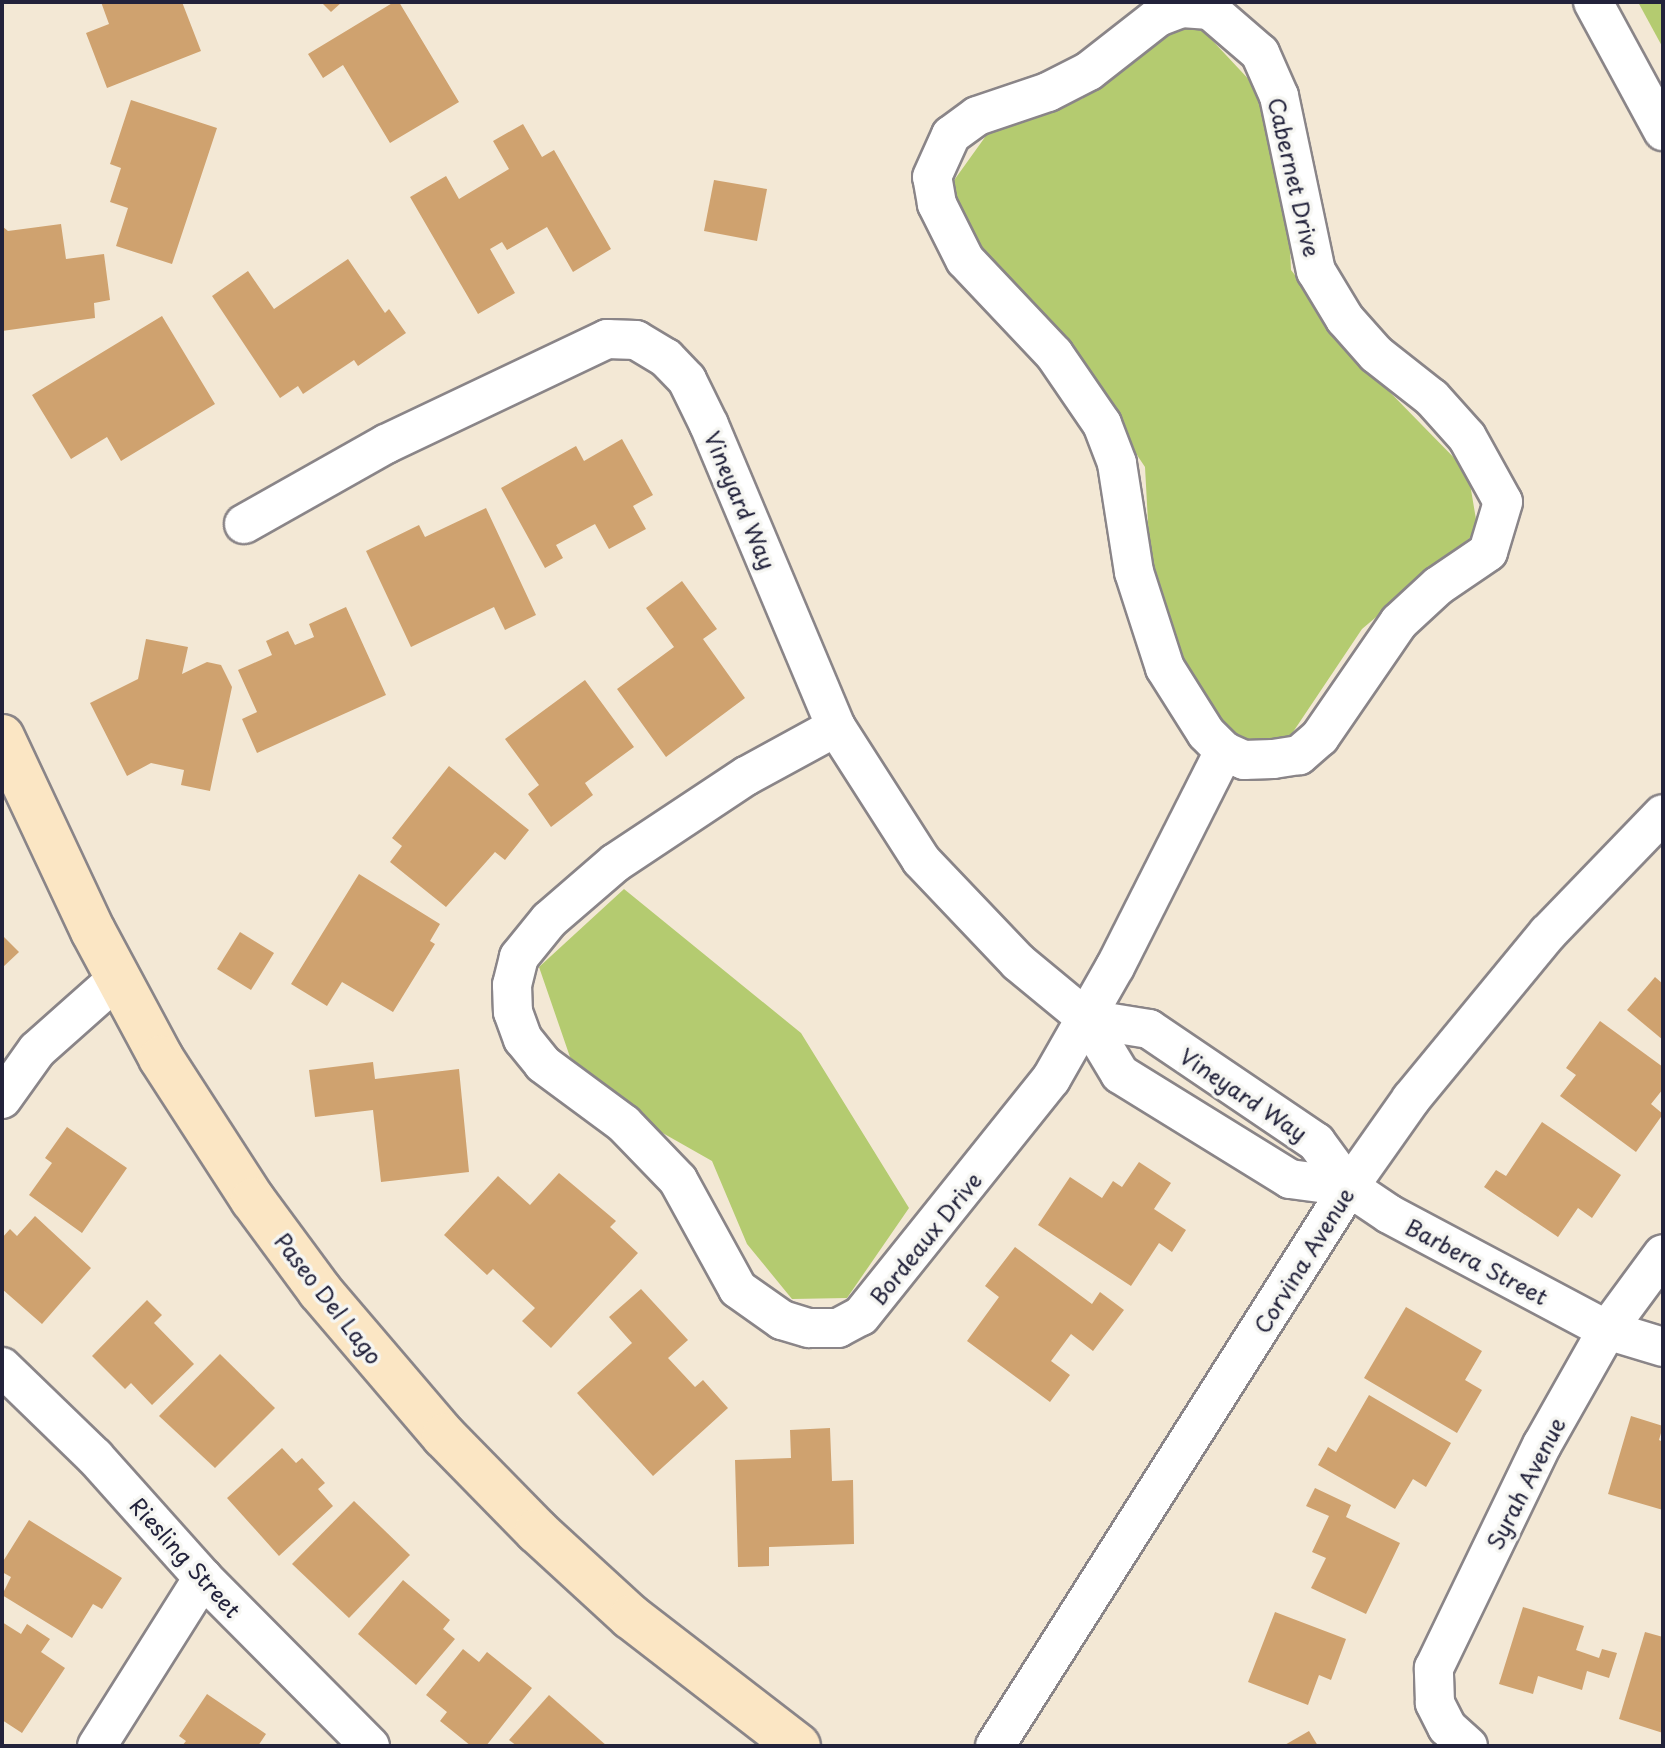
<!DOCTYPE html>
<html>
<head>
<meta charset="utf-8">
<style>
  body { margin:0 }
  #map { position:relative; width:1665px; height:1748px; overflow:hidden; background:#f3e8d5; font-family:"Playpen Sans",sans-serif }
  div>[style] { position:absolute }
  [style*='--x'] { left:calc(var(--x)*1px); top:calc(var(--y)*1px); width:calc(var(--w)*1px); rotate:calc(var(--a)*1deg) }
  .green>* { inset:0; background:#b4cb70 }
  .building>* { inset:0; background:#cfa26f }
  .roads { filter:drop-shadow(2px 0 #8a8588) drop-shadow(-2px 0 #8a8588) drop-shadow(0 2px #8a8588) drop-shadow(0 -2px #8a8588) }
  .street>* { height:38px; margin:-19px; padding:0 19px; transform-origin:19px; border-radius:19px; background:#fff }
  .secondary>* { height:44px; margin:-22px; padding:0 22px; transform-origin:22px; border-radius:22px; background:#fbe6c4 }
  span { translate:-50% -50%; white-space:nowrap; text-align:center; line-height:1.15; -webkit-text-stroke:7px #f6f6f2; paint-order:stroke }
  .street-label { font-size:22px; color:#22223b }
  .frame { position:absolute; inset:0; border:4px solid #22223b; pointer-events:none }
</style>
</head>
<body>
<div id="map">
  <div class="green">
    <i style="clip-path:polygon(1638px 2px,1663px 2px,1663px 48px)"></i>
    <i style="clip-path:polygon(1182px 8px,1284px 117px,1291px 270px,1374px 376px,1468px 472px,1478px 531px,1362px 629px,1289px 738px,1247px 741px,1189px 704px,1151px 578px,1145px 467px,1043px 314px,937px 204px,993px 126px,1082px 99px)"></i>
    <i style="clip-path:polygon(624px 889px,801px 1033px,909px 1208px,847px 1298px,792px 1299px,747px 1244px,712px 1161px,645px 1123px,570px 1057px,539px 967px)"></i>
  </div>
  <div class="building">
    <i style="clip-path:polygon(101px 2px,182px 2px,201px 51px,107px 88px,86px 33px,109px 24px)"></i>
    <i style="clip-path:polygon(321px 2px,342px 2px,331px 12px)"></i>
    <i style="clip-path:polygon(394px 2px,399px 2px,459px 102px,390px 143px,343px 65px,323px 78px,308px 54px)"></i>
    <i style="clip-path:polygon(131px 100px,217px 128px,172px 264px,116px 246px,128px 208px,110px 202px,121px 168px,110px 164px)"></i>
    <i style="clip-path:polygon(523px 124px,542px 157px,554px 150px,611px 249px,573px 272px,547px 227px,507px 250px,502px 242px,490px 249px,515px 293px,478px 314px,410px 197px,446px 176px,459px 199px,509px 169px,493px 141px)"></i>
    <i style="clip-path:polygon(714px 180px,767px 189px,757px 241px,704px 231px)"></i>
    <i style="clip-path:polygon(61px 224px,66px 259px,104px 254px,110px 300px,94px 303px,95px 318px,2px 331px,2px 226px,8px 231px)"></i>
    <i style="clip-path:polygon(348px 259px,385px 313px,389px 309px,406px 333px,358px 366px,354px 360px,303px 394px,298px 386px,280px 398px,212px 296px,248px 271px,274px 309px)"></i>
    <i style="clip-path:polygon(162px 316px,215px 404px,121px 461px,107px 437px,71px 459px,32px 395px)"></i>
    <i style="clip-path:polygon(622px 439px,653px 495px,633px 506px,646px 529px,609px 549px,595px 524px,556px 545px,563px 558px,545px 568px,501px 488px,576px 446px,584px 461px)"></i>
    <i style="clip-path:polygon(486px 508px,536px 615px,505px 630px,494px 607px,411px 647px,366px 551px,419px 525px,425px 537px)"></i>
    <i style="clip-path:polygon(682px 581px,717px 629px,703px 639px,745px 698px,666px 757px,617px 689px,674px 647px,646px 608px)"></i>
    <i style="clip-path:polygon(346px 607px,386px 695px,257px 753px,242px 719px,257px 712px,238px 670px,272px 655px,266px 641px,288px 631px,295px 645px,314px 637px,309px 624px)"></i>
    <i style="clip-path:polygon(146px 639px,188px 647px,182px 674px,207px 662px,221px 665px,232px 687px,210px 791px,181px 785px,184px 770px,151px 763px,127px 776px,90px 703px,138px 679px)"></i>
    <i style="clip-path:polygon(585px 680px,634px 747px,585px 783px,593px 795px,551px 827px,528px 794px,539px 785px,505px 739px)"></i>
    <i style="clip-path:polygon(449px 766px,529px 830px,505px 860px,495px 852px,446px 907px,390px 862px,402px 846px,392px 838px)"></i>
    <i style="clip-path:polygon(359px 874px,440px 924px,430px 941px,435px 944px,393px 1012px,342px 982px,327px 1006px,291px 984px)"></i>
    <i style="clip-path:polygon(240px 932px,274px 953px,251px 990px,217px 969px)"></i>
    <i style="clip-path:polygon(2px 935px,19px 952px,2px 968px)"></i>
    <i style="clip-path:polygon(1655px 977px,1663px 984px,1663px 1040px,1627px 1010px)"></i>
    <i style="clip-path:polygon(1600px 1021px,1663px 1067px,1663px 1089px,1651px 1104px,1663px 1114px,1636px 1152px,1560px 1096px,1576px 1075px,1566px 1068px)"></i>
    <i style="clip-path:polygon(373px 1062px,375px 1079px,459px 1069px,469px 1172px,381px 1182px,373px 1110px,315px 1117px,309px 1070px)"></i>
    <i style="clip-path:polygon(1542px 1122px,1621px 1175px,1592px 1218px,1578px 1208px,1558px 1237px,1484px 1187px,1496px 1170px,1506px 1176px)"></i>
    <i style="clip-path:polygon(67px 1127px,127px 1168px,82px 1233px,29px 1195px,52px 1163px,45px 1158px)"></i>
    <i style="clip-path:polygon(1139px 1162px,1171px 1183px,1154px 1209px,1186px 1230px,1172px 1252px,1159px 1243px,1131px 1286px,1038px 1225px,1070px 1177px,1102px 1198px,1113px 1181px,1122px 1187px)"></i>
    <i style="clip-path:polygon(559px 1173px,616px 1221px,610px 1227px,638px 1253px,551px 1348px,522px 1321px,535px 1308px,493px 1269px,487px 1275px,444px 1235px,498px 1176px,530px 1205px)"></i>
    <i style="clip-path:polygon(35px 1216px,91px 1268px,42px 1324px,2px 1289px,2px 1238px,10px 1229px,17px 1236px)"></i>
    <i style="clip-path:polygon(1015px 1247px,1092px 1304px,1100px 1292px,1124px 1310px,1093px 1351px,1071px 1334px,1051px 1361px,1070px 1375px,1050px 1402px,967px 1341px,999px 1297px,985px 1286px)"></i>
    <i style="clip-path:polygon(641px 1289px,688px 1340px,668px 1358px,695px 1387px,703px 1380px,728px 1408px,653px 1476px,577px 1393px,632px 1343px,609px 1317px)"></i>
    <i style="clip-path:polygon(147px 1300px,162px 1315px,154px 1323px,194px 1364px,152px 1405px,131px 1383px,125px 1389px,92px 1356px)"></i>
    <i style="clip-path:polygon(1406px 1307px,1482px 1351px,1465px 1380px,1482px 1390px,1457px 1433px,1364px 1378px)"></i>
    <i style="clip-path:polygon(220px 1354px,275px 1408px,215px 1468px,159px 1416px)"></i>
    <i style="clip-path:polygon(1369px 1395px,1451px 1443px,1426px 1487px,1413px 1479px,1395px 1509px,1318px 1465px,1328px 1447px,1336px 1452px)"></i>
    <i style="clip-path:polygon(1631px 1416px,1663px 1426px,1659px 1440px,1663px 1442px,1663px 1510px,1608px 1494px)"></i>
    <i style="clip-path:polygon(830px 1428px,832px 1481px,853px 1480px,854px 1544px,769px 1547px,769px 1566px,738px 1567px,735px 1460px,791px 1458px,790px 1430px)"></i>
    <i style="clip-path:polygon(282px 1448px,296px 1463px,302px 1458px,325px 1483px,318px 1489px,333px 1506px,279px 1556px,227px 1498px)"></i>
    <i style="clip-path:polygon(1315px 1488px,1351px 1505px,1346px 1517px,1400px 1543px,1366px 1614px,1311px 1588px,1326px 1558px,1312px 1552px,1329px 1516px,1306px 1506px)"></i>
    <i style="clip-path:polygon(354px 1501px,410px 1555px,349px 1618px,292px 1564px)"></i>
    <i style="clip-path:polygon(29px 1520px,122px 1578px,102px 1609px,93px 1604px,72px 1638px,2px 1595px,11px 1577px,2px 1572px,2px 1563px)"></i>
    <i style="clip-path:polygon(403px 1580px,450px 1620px,443px 1629px,455px 1639px,416px 1685px,358px 1634px)"></i>
    <i style="clip-path:polygon(1523px 1607px,1584px 1626px,1576px 1650px,1599px 1658px,1602px 1649px,1617px 1653px,1609px 1678px,1587px 1671px,1582px 1690px,1538px 1676px,1533px 1694px,1499px 1684px)"></i>
    <i style="clip-path:polygon(1275px 1612px,1346px 1639px,1331px 1680px,1319px 1675px,1308px 1705px,1248px 1682px)"></i>
    <i style="clip-path:polygon(2px 1622px,21px 1634px,27px 1624px,50px 1639px,41px 1652px,65px 1668px,22px 1733px,2px 1720px)"></i>
    <i style="clip-path:polygon(1645px 1632px,1663px 1637px,1663px 1733px,1619px 1719px)"></i>
    <i style="clip-path:polygon(463px 1649px,479px 1662px,487px 1652px,532px 1688px,486px 1746px,471px 1746px,440px 1721px,447px 1712px,426px 1695px)"></i>
    <i style="clip-path:polygon(207px 1694px,266px 1734px,258px 1746px,182px 1746px,186px 1741px,179px 1736px)"></i>
    <i style="clip-path:polygon(549px 1695px,607px 1746px,517px 1746px,509px 1740px)"></i>
    <i style="clip-path:polygon(1309px 1731px,1318px 1746px,1283px 1746px)"></i>
  </div>
  <div class="roads">
    <div class="street">
      <i style="--x:1593;--y:2;--w:147;--a:61.5"></i>
      <i style="--x:1182;--y:8;--w:28;--a:4"></i>
      <i style="--x:1210;--y:10;--w:66;--a:40.7"></i>
      <i style="--x:1260;--y:53;--w:47;--a:66.2"></i>
      <i style="--x:1279;--y:96;--w:179;--a:78.1"></i>
      <i style="--x:1316;--y:271;--w:56;--a:58.9"></i>
      <i style="--x:1345;--y:319;--w:47;--a:48.5"></i>
      <i style="--x:1376;--y:354;--w:71;--a:38.2"></i>
      <i style="--x:1432;--y:398;--w:52;--a:48.1"></i>
      <i style="--x:1467;--y:437;--w:74;--a:61"></i>
      <i style="--x:1503;--y:502;--w:52;--a:106.7"></i>
      <i style="--x:1488;--y:552;--w:60;--a:145.8"></i>
      <i style="--x:1438;--y:586;--w:53;--a:137.3"></i>
      <i style="--x:1399;--y:622;--w:140;--a:124.5"></i>
      <i style="--x:1320;--y:737;--w:28;--a:139"></i>
      <i style="--x:1299;--y:755;--w:26;--a:171"></i>
      <i style="--x:1273;--y:759;--w:29;--a:178"></i>
      <i style="--x:1244;--y:760;--w:22;--a:-156"></i>
      <i style="--x:1224;--y:751;--w:25;--a:-135"></i>
      <i style="--x:1206;--y:733;--w:77;--a:-122.2"></i>
      <i style="--x:1165;--y:668;--w:101;--a:-107.9"></i>
      <i style="--x:1134;--y:572;--w:110;--a:-98.9"></i>
      <i style="--x:1117;--y:463;--w:42;--a:-111"></i>
      <i style="--x:1102;--y:424;--w:85;--a:-124.4"></i>
      <i style="--x:1054;--y:354;--w:129;--a:-133.4"></i>
      <i style="--x:965;--y:260;--w:63;--a:-116.6"></i>
      <i style="--x:937;--y:204;--w:27;--a:-100"></i>
      <i style="--x:932;--y:177;--w:46;--a:-65.7"></i>
      <i style="--x:951;--y:135;--w:32;--a:-36"></i>
      <i style="--x:977;--y:116;--w:75;--a:-18.7"></i>
      <i style="--x:1048;--y:92;--w:46;--a:-27.1"></i>
      <i style="--x:1089;--y:71;--w:88;--a:-38"></i>
      <i style="--x:1158;--y:17;--w:26;--a:-21"></i>
      <i style="--x:244;--y:524;--w:163;--a:-29.4"></i>
      <i style="--x:386;--y:444;--w:245;--a:-25.4"></i>
      <i style="--x:607;--y:339;--w:29;--a:2"></i>
      <i style="--x:636;--y:340;--w:35;--a:31"></i>
      <i style="--x:666;--y:358;--w:30;--a:46"></i>
      <i style="--x:687;--y:380;--w:50;--a:63.9"></i>
      <i style="--x:709;--y:425;--w:328;--a:67.2"></i>
      <i style="--x:836;--y:727;--w:158;--a:57.4"></i>
      <i style="--x:921;--y:860;--w:141;--a:46.4"></i>
      <i style="--x:1018;--y:962;--w:89;--a:39.6"></i>
      <i style="--x:1087;--y:1019;--w:64;--a:59"></i>
      <i style="--x:1120;--y:1074;--w:200;--a:31.7"></i>
      <i style="--x:1290;--y:1179;--w:60;--a:7.7"></i>
      <i style="--x:836;--y:727;--w:102;--a:151.4"></i>
      <i style="--x:746;--y:776;--w:157;--a:146.4"></i>
      <i style="--x:615;--y:863;--w:87;--a:139.2"></i>
      <i style="--x:549;--y:920;--w:48;--a:129"></i>
      <i style="--x:519;--y:957;--w:29;--a:104"></i>
      <i style="--x:512;--y:985;--w:27;--a:88"></i>
      <i style="--x:513;--y:1012;--w:29;--a:70"></i>
      <i style="--x:523;--y:1039;--w:32;--a:51"></i>
      <i style="--x:543;--y:1064;--w:101;--a:36.5"></i>
      <i style="--x:624;--y:1124;--w:78;--a:46"></i>
      <i style="--x:678;--y:1180;--w:124;--a:61.2"></i>
      <i style="--x:738;--y:1289;--w:54;--a:35.2"></i>
      <i style="--x:782;--y:1320;--w:28;--a:17"></i>
      <i style="--x:809;--y:1328;--w:29;--a:0"></i>
      <i style="--x:838;--y:1328;--w:26;--a:-28"></i>
      <i style="--x:861;--y:1316;--w:304;--a:-51.3"></i>
      <i style="--x:1051;--y:1079;--w:129;--a:-60.3"></i>
      <i style="--x:1115;--y:967;--w:242;--a:-63.2"></i>
      <i style="--x:1087;--y:1019;--w:63;--a:9.2"></i>
      <i style="--x:1149;--y:1029;--w:202;--a:34.1"></i>
      <i style="--x:1316;--y:1142;--w:56;--a:53.7"></i>
      <i style="--x:1349;--y:1187;--w:48;--a:34"></i>
      <i style="--x:1389;--y:1214;--w:247;--a:28"></i>
      <i style="--x:1607;--y:1330;--w:59;--a:16.9"></i>
      <i style="--x:2;--y:1099;--w:60;--a:-54.5"></i>
      <i style="--x:37;--y:1050;--w:108;--a:-41.6"></i>
      <i style="--x:2;--y:1367;--w:129;--a:44.1"></i>
      <i style="--x:95;--y:1457;--w:162;--a:48.2"></i>
      <i style="--x:203;--y:1578;--w:237;--a:45.2"></i>
      <i style="--x:97;--y:1746;--w:199;--a:-57.8"></i>
      <i style="--x:995;--y:1746;--w:662;--a:-57.65"></i>
      <i style="--x:1349;--y:1187;--w:108;--a:-54.8"></i>
      <i style="--x:1411;--y:1099;--w:215;--a:-50.5"></i>
      <i style="--x:1548;--y:933;--w:165;--a:-46"></i>
      <i style="--x:1468;--y:1746;--w:28;--a:-138"></i>
      <i style="--x:1447;--y:1727;--w:27;--a:-117"></i>
      <i style="--x:1435;--y:1703;--w:35;--a:-92"></i>
      <i style="--x:1434;--y:1668;--w:248;--a:-64.2"></i>
      <i style="--x:1542;--y:1445;--w:132;--a:-60.5"></i>
      <i style="--x:1607;--y:1330;--w:94;--a:-53.6"></i>
    </div>
    <div class="secondary">
      <i style="--x:2;--y:737;--w:214;--a:64.9"></i>
      <i style="--x:93;--y:931;--w:144;--a:61.8"></i>
      <i style="--x:161;--y:1058;--w:169;--a:57.1"></i>
      <i style="--x:253;--y:1200;--w:113;--a:53.6"></i>
      <i style="--x:320;--y:1291;--w:191;--a:49.5"></i>
      <i style="--x:444;--y:1436;--w:133;--a:45.6"></i>
      <i style="--x:537;--y:1531;--w:127;--a:42.5"></i>
      <i style="--x:631;--y:1617;--w:211;--a:37.7"></i>
    </div>
  </div>
  <div class="street-label">
    <span style="left:1295px;top:177px;rotate:77deg">Cabernet Drive</span>
    <span style="left:741px;top:500px;rotate:67deg">Vineyard Way</span>
    <span style="left:1244px;top:1094px;rotate:34deg">Vineyard Way</span>
    <span style="left:925px;top:1238px;rotate:-51deg">Bordeaux Drive</span>
    <span style="left:1303px;top:1260px;rotate:-58deg">Corvina Avenue</span>
    <span style="left:1477px;top:1261px;rotate:28deg">Barbera Street</span>
    <span style="left:329px;top:1298px;rotate:52deg">Paseo Del Lago</span>
    <span style="left:1525px;top:1483px;rotate:-63deg">Syrah Avenue</span>
    <span style="left:186px;top:1557px;rotate:48deg">Riesling Street</span>
  </div>
  <div class="frame"></div>
</div>
</body>
</html>
